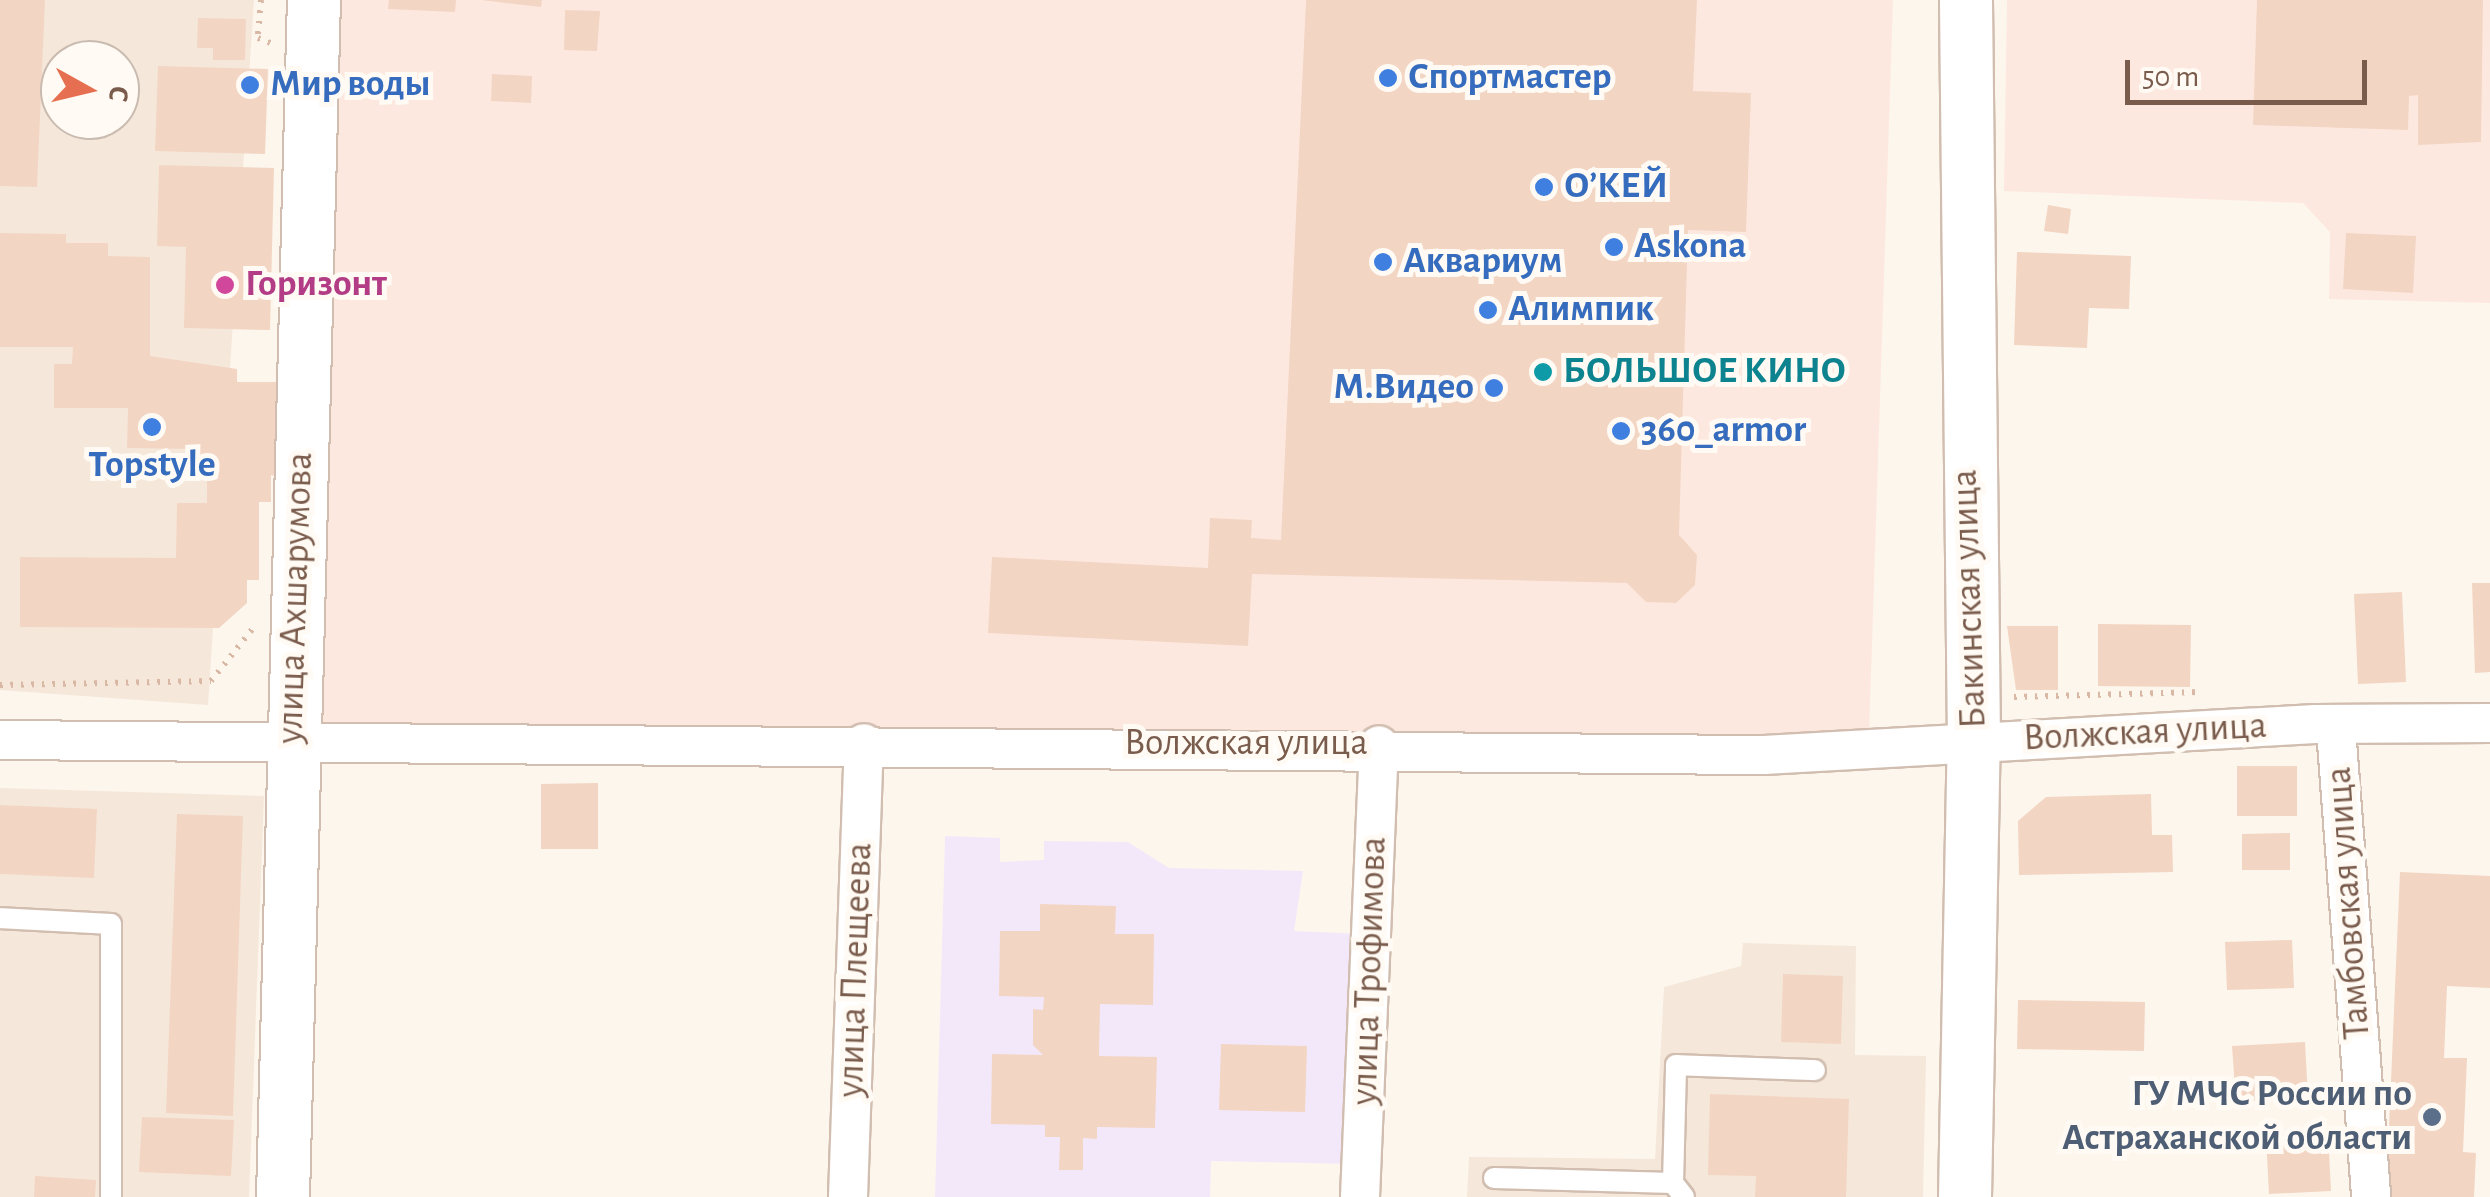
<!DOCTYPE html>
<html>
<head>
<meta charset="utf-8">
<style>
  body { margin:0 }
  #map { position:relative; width:2490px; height:1197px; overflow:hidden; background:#fdf6ec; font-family:"Alegreya Sans",sans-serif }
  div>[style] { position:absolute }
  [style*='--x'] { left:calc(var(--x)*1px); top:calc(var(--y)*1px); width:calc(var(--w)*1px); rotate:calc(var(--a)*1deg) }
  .residential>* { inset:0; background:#f5e8da }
  .commercial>* { inset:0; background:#fde8e0 }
  .education>* { inset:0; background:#f3e8fa }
  .building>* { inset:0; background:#f3d5c3 }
  .path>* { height:6px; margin-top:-3px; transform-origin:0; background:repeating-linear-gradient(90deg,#d9b8a5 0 2.5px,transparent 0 10.5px) }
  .roads { filter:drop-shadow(2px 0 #d1beb0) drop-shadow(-2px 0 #d1beb0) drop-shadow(0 2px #d1beb0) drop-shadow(0 -2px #d1beb0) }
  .lane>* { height:20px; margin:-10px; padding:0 10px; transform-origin:10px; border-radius:10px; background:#fff }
  .street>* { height:38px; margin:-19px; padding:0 19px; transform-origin:19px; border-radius:19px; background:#fff }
  .secondary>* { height:52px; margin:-26px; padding:0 26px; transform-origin:26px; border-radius:26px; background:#fff }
  .dots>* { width:28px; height:28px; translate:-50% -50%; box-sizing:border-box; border:5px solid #fffaf3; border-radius:50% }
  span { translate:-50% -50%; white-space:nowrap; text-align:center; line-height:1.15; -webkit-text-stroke:10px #fffaf3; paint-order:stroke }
  .shop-label { font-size:38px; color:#366cbe; font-weight:700 }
  .left { translate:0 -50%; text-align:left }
  .right { translate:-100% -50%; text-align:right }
  .hotel-label { font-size:38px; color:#b23c85; font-weight:700 }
  .culture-label { font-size:38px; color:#0d838f; font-weight:700 }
  .street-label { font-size:38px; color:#7a5c4d }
  .service-label { font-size:38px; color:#4e5e75; font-weight:700 }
  .north { position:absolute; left:40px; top:40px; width:100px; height:100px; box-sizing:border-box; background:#fffaf3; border:2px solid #cabbb1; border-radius:50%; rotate:98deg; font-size:28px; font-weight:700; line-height:40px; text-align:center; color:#7a5c4d }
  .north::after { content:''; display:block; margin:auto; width:35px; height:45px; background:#e76f51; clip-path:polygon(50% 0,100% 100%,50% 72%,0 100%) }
  .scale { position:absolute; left:2125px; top:60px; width:242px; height:45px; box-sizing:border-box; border:5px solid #7a5c4d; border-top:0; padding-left:12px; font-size:30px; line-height:35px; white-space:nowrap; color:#7a5c4d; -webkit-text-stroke:8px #fffaf3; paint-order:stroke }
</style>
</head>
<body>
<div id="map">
  <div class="residential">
    <i style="clip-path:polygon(evenodd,0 0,254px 0,208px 705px,0 690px,0 0,60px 60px,120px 60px,120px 120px,60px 120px,60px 60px)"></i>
    <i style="clip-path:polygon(0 788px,264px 796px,249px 1197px,0 1197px)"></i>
    <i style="clip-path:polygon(1743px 943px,1856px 946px,1855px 1055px,1926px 1056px,1923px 1197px,1467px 1197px,1469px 1157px,1655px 1159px,1664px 987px,1741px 966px)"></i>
  </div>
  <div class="commercial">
    <i style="clip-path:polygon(320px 0,1893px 0,1869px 735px,299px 728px)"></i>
    <i style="clip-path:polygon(2007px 0,2490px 0,2490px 303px,2329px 299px,2330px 232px,2303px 203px,2004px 191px)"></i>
  </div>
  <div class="education">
    <i style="clip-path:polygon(945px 836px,1000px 838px,1000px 862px,1044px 860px,1044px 841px,1128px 842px,1169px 868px,1303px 871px,1294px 931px,1362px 934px,1355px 1164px,1211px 1161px,1210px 1197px,935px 1197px)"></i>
  </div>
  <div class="building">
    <i style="clip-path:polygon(0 0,45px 0,37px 187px,0 186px)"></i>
    <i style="clip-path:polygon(389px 0,456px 0,455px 12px,388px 9px)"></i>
    <i style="clip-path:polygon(481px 0,542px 0,541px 7px)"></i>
    <i style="clip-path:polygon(1306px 0,1697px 0,1693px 91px,1751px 93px,1746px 232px,1688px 230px,1679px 535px,1697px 555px,1695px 585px,1676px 603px,1646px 602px,1627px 583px,1252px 574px,1248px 646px,988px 633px,992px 557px,1208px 568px,1210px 518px,1252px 520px,1251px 538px,1281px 540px)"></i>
    <i style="clip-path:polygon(2257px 0,2483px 0,2481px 142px,2418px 145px,2418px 95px,2409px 96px,2408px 130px,2253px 125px)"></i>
    <i style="clip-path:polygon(565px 10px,600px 11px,597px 51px,564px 50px)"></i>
    <i style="clip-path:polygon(198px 18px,246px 19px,245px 60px,213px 60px,213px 48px,197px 48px)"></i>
    <i style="clip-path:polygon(158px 66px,268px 69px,265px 154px,155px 151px)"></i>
    <i style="clip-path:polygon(492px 74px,532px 76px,531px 103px,491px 101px)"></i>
    <i style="clip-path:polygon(159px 165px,274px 168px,270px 330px,184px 328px,186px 247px,157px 246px)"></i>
    <i style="clip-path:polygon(2048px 205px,2071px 209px,2068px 234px,2044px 231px)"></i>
    <i style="clip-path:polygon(0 233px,66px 234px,66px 243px,108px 243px,108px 256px,150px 257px,150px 356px,237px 369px,237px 382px,280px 382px,280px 478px,271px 475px,271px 502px,259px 502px,259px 580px,247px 580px,247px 603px,219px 628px,20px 627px,20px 557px,176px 558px,177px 503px,207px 503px,207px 475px,193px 475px,193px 449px,127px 448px,128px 408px,54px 408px,54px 364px,72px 364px,73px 347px,0 347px)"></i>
    <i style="clip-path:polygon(2346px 233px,2416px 236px,2413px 293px,2343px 289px)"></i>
    <i style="clip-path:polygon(2017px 252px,2131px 256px,2129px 309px,2089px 308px,2087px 348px,2014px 345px)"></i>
    <i style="clip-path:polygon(2472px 583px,2490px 583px,2490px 672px,2475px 673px)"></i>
    <i style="clip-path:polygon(2402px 592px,2406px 682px,2358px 684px,2354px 594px)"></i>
    <i style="clip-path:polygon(2098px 624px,2191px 625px,2190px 687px,2098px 686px)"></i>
    <i style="clip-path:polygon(2007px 626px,2058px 626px,2058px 690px,2016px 690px)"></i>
    <i style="clip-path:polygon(2237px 766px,2297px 766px,2297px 816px,2237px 816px)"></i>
    <i style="clip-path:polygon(598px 783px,598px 849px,541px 849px,541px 784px)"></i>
    <i style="clip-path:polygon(2151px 794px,2152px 835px,2172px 835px,2173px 872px,2019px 875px,2018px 821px,2046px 797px)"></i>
    <i style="clip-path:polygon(0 805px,97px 809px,94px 878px,0 874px)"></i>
    <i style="clip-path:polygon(177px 814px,243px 816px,233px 1116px,166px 1113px)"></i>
    <i style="clip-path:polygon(2290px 833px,2290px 870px,2242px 870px,2242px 834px)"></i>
    <i style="clip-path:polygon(2400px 872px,2490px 876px,2490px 988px,2447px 986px,2444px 1058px,2467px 1058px,2463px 1152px,2476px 1153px,2474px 1197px,2386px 1197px)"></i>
    <i style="clip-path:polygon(1040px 904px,1116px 906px,1115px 934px,1154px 934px,1153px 1005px,1100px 1004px,1099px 1056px,1157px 1057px,1155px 1128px,1097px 1127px,1097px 1139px,1083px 1138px,1083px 1170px,1059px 1170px,1060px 1137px,1045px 1137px,1045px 1125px,991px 1124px,992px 1054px,1043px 1055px,1033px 1045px,1033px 1009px,1043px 1010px,1044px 997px,999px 996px,1000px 931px,1040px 931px)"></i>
    <i style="clip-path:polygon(2292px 940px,2294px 988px,2227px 990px,2225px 942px)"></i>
    <i style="clip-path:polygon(1783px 974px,1843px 976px,1841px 1044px,1781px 1042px)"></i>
    <i style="clip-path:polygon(2018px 1000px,2145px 1002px,2144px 1051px,2017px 1049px)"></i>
    <i style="clip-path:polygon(2305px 1042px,2308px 1098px,2236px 1102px,2232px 1046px)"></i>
    <i style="clip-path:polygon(1221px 1044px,1307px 1046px,1305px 1112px,1219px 1110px)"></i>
    <i style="clip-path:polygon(1710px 1094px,1849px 1099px,1846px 1197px,1755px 1197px,1756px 1176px,1708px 1175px)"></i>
    <i style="clip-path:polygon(142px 1117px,234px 1120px,231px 1176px,139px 1172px)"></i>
    <i style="clip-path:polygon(2328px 1133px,2331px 1191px,2269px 1194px,2266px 1136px)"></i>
    <i style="clip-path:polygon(35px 1176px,96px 1180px,95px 1197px,34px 1197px)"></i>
  </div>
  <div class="path">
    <i style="--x:261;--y:0;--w:38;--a:95"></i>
    <i style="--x:258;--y:38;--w:16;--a:22"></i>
    <i style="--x:0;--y:685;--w:211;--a:-1.1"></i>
    <i style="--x:211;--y:681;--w:69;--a:-51.5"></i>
    <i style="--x:2014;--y:697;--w:187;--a:-1.5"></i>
  </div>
  <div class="roads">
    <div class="lane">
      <i style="--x:0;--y:918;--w:111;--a:3.1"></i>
      <i style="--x:111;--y:924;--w:273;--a:90"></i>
      <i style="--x:1494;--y:1178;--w:179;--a:1.6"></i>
      <i style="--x:1684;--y:1197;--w:18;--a:-128"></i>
      <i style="--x:1673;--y:1183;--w:118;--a:-88.5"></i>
      <i style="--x:1676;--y:1065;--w:139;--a:2.1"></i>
    </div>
    <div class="street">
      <i style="--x:2336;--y:729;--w:469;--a:85.7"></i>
      <i style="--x:0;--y:740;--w:1764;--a:0.49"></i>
      <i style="--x:1764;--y:755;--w:552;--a:-3.22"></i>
      <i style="--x:2315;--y:724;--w:175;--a:-0.3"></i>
      <i style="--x:848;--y:1197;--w:454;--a:-88"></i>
      <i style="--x:1360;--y:1197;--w:452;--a:-87.6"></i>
    </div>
    <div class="secondary">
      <i style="--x:283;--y:1197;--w:1197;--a:-88.52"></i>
      <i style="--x:1965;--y:1197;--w:455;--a:-88.9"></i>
      <i style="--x:1974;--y:742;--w:742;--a:-90.62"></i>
    </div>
  </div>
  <div class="dots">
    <i style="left:1388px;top:78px;background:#3f7fe0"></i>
    <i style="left:250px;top:85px;background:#3f7fe0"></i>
    <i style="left:1544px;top:187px;background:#3f7fe0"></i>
    <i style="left:1614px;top:247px;background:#3f7fe0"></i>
    <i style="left:1383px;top:262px;background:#3f7fe0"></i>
    <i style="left:225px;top:285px;background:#d1479c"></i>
    <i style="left:1488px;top:310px;background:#3f7fe0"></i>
    <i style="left:1543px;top:372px;background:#0f9aa8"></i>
    <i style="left:1494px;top:388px;background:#3f7fe0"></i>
    <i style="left:152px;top:427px;background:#3f7fe0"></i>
    <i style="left:1621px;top:431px;background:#3f7fe0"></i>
    <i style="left:2432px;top:1117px;background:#5c6f8a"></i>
  </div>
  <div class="shop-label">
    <span class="left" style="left:1408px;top:78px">Спортмастер</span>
    <span class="left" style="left:270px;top:85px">Мир воды</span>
    <span class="left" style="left:1564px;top:187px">О’КЕЙ</span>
    <span class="left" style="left:1634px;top:247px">Askona</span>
    <span class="left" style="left:1403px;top:262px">Аквариум</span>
    <span class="left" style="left:1508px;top:310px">Алимпик</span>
    <span class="right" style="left:1474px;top:388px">М.Видео</span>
    <span class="left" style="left:1641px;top:431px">360_armor</span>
    <span style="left:152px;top:466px">Topstyle</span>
  </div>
  <div class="hotel-label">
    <span class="left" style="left:245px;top:285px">Горизонт</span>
  </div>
  <div class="culture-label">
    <span class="left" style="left:1563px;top:372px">БОЛЬШОЕ КИНО</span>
  </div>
  <div class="street-label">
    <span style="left:296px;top:598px;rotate:-88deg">улица Ахшарумова</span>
    <span style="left:1970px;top:599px;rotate:-92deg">Бакинская улица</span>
    <span style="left:2145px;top:733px;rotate:-3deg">Волжская улица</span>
    <span style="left:1246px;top:744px">Волжская улица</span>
    <span style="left:2349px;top:903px;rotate:-94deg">Тамбовская улица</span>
    <span style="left:856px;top:970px;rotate:-88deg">улица Плещеева</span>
    <span style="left:1370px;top:971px;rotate:-88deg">улица Трофимова</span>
  </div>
  <div class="service-label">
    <span class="right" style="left:2412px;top:1117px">ГУ МЧС России по<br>Астраханской области</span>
  </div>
  <div class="north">С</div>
  <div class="scale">50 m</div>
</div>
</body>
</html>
